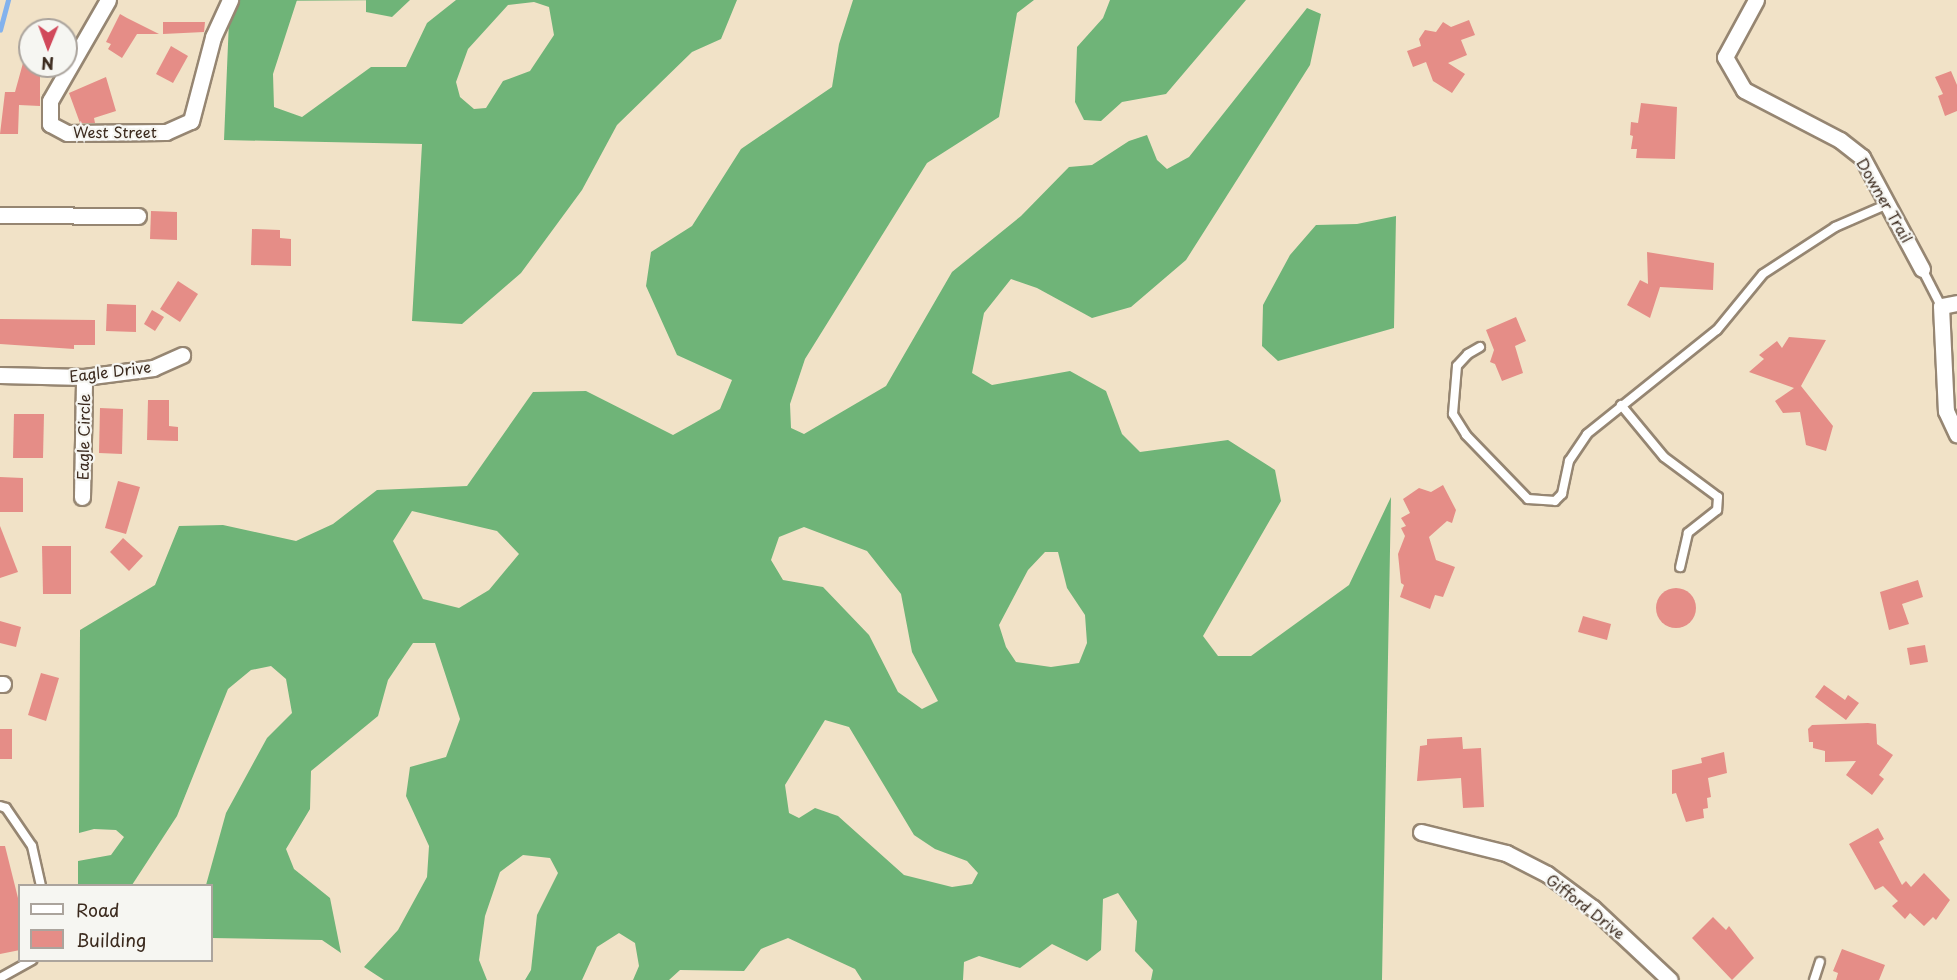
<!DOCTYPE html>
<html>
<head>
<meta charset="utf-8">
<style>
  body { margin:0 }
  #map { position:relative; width:1957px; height:980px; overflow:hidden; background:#f1e2c7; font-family:"Playpen Sans",sans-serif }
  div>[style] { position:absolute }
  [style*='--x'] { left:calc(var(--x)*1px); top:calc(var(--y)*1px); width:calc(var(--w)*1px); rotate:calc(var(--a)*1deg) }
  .forest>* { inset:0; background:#6fb478 }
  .stream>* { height:4.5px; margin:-2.25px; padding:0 2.25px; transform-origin:2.25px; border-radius:2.25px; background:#83b2ed }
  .building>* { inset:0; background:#e58d87 }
  .round { border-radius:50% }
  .roads { filter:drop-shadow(2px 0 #968672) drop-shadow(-2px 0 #968672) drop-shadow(0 2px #968672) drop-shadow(0 -2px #968672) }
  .service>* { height:8px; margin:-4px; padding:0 4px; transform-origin:4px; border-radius:4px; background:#fff }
  .minor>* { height:15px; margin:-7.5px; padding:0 7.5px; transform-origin:7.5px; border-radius:7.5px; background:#fff }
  span { translate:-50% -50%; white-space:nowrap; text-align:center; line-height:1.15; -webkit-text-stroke:4.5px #f6f6f2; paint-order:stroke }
  .street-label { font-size:15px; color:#3b2a1e }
  .legend { position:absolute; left:18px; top:884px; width:195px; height:78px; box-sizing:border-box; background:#f6f6f2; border:2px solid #aba49d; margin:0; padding:8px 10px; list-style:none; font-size:18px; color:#3b2a1e }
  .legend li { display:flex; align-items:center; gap:12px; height:30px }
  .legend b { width:30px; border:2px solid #aba49d }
  .north { position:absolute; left:18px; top:18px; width:60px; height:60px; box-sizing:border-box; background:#f6f6f2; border:2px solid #aba49d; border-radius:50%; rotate:181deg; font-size:16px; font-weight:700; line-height:24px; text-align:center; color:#3b2a1e }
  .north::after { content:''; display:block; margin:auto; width:21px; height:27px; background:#d1495b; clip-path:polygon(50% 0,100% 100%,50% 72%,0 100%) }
</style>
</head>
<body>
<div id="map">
  <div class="forest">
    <i style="clip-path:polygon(evenodd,240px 0,297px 0,273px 74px,274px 107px,302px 117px,371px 67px,406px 67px,427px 23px,456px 0,737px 0,721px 39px,692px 52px,617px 125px,582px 190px,521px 273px,462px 324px,412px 321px,422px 144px,224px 140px,229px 20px,240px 0,534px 2px,549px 7px,554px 35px,530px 71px,503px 81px,486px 108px,474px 109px,460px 97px,456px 82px,468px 49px,508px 5px,534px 2px)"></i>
    <i style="clip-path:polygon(366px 0,410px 0,392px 17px,366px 12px)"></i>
    <i style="clip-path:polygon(evenodd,853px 0,1034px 0,1017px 13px,999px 117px,927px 163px,805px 359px,790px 404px,791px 428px,804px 434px,886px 386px,952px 272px,1021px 216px,1069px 167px,1092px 165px,1129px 141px,1147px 135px,1157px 160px,1167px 169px,1189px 157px,1307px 8px,1321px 14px,1310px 65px,1186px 260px,1131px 307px,1092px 318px,1037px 288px,1011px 279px,984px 313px,972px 373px,992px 385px,1070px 371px,1106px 391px,1122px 434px,1140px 452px,1228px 440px,1275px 470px,1281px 501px,1203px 636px,1218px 656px,1251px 656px,1349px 585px,1391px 497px,1382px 980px,1151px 980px,1153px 970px,1135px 951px,1137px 921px,1118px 893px,1103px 899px,1101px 950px,1087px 961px,1052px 944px,1020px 968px,979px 956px,964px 962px,963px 980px,862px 980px,855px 969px,788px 938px,761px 949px,744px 971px,680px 970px,669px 980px,633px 980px,639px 966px,635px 943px,619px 933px,597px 947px,582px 980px,525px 980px,531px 970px,537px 915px,558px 873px,550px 858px,523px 855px,500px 872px,485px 916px,479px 960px,487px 980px,384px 980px,364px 967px,398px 930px,427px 877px,429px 846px,406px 796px,410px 767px,446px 757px,460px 719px,435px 643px,413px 643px,388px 680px,378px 716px,311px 771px,310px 809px,286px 849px,294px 869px,330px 898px,341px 953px,322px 940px,212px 938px,212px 886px,206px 885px,226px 813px,267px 738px,292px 713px,286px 679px,271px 666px,251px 670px,228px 689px,177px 816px,132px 885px,78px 885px,78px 861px,111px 855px,124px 837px,116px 830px,94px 829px,79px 833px,80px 630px,155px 585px,179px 526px,223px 525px,296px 541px,333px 524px,377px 490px,467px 486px,533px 392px,586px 391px,673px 435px,720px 409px,732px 380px,677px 355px,646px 286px,651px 252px,692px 226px,741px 149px,832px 87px,839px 44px,853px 0,412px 511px,497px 531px,519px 554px,489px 590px,459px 608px,423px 599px,393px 541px,412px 511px,853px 0,804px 527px,867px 551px,901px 594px,912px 652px,938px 701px,922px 709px,898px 692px,869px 635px,823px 587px,783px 580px,771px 560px,779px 537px,804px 527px,853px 0,1045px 552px,1058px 552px,1067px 588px,1085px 615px,1087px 643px,1079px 663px,1051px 667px,1016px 662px,1006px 647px,999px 625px,1028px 570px,1045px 552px,853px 0,825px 720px,849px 727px,914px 835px,935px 849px,967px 861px,978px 873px,972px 884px,952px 887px,904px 875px,838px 816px,815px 808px,799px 818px,789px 813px,785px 785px,825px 720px)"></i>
    <i style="clip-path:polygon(1110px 0,1246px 0,1166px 94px,1122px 102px,1101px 121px,1084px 120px,1075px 102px,1077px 47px,1103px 18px)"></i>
    <i style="clip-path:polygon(1396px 216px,1394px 328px,1278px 361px,1262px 346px,1263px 305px,1290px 255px,1316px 225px,1357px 224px)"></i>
  </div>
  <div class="stream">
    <i style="--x:0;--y:30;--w:31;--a:-75"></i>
  </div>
  <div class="building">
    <i style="clip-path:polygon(120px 14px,127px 18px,159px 34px,137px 34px,122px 58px,108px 49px,111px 44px,106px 42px)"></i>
    <i style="clip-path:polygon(1469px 20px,1475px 35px,1461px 40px,1467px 55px,1448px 63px,1465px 74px,1452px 93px,1433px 81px,1426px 62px,1413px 67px,1407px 51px,1421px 46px,1419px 39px,1425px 30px,1436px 32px,1443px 22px,1451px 27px)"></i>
    <i style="clip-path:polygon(163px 22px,205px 22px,204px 32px,163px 34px)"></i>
    <i style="clip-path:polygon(171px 46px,188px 56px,173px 83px,156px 74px)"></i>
    <i style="clip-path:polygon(23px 63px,40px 67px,40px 106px,19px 105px,18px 134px,0 134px,5px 92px,15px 92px)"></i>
    <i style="clip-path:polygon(1951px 71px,1957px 85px,1957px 111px,1945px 116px,1938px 96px,1943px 94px,1935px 77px)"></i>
    <i style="clip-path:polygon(106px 77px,116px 111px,94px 118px,95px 123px,80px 123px,69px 93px)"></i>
    <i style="clip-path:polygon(1641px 103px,1677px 107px,1675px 159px,1636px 158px,1637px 149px,1631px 149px,1633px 136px,1630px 135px,1631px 122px,1638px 123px)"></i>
    <i style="clip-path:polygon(151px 211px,177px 212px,177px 240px,150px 239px)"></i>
    <i style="clip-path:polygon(252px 229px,280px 230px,280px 238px,291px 239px,291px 266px,251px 265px)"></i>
    <i style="clip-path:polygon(1647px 252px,1714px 263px,1713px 290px,1660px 287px,1650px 318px,1627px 305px,1640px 280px,1648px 284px)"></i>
    <i style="clip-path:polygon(178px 281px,198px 294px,180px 322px,160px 309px)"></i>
    <i style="clip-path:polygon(107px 304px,136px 305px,136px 332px,106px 331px)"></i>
    <i style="clip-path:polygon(152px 310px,164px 317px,155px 331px,144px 324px)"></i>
    <i style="clip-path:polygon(1516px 317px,1526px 341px,1515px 346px,1523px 373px,1502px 381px,1495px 364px,1490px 362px,1494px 350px,1486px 330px)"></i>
    <i style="clip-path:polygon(0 319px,95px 320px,95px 345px,74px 345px,74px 349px,0 344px)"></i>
    <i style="clip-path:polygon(1789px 337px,1826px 340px,1801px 386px,1833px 426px,1826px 451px,1806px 445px,1800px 412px,1783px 413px,1775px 401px,1794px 388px,1749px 372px,1764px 359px,1759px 355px,1777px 341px,1782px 348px)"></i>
    <i style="clip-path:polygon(148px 400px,169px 400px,169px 426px,178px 427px,178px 441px,147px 440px)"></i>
    <i style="clip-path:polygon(100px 408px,123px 409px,122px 454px,99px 453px)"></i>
    <i style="clip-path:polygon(14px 414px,44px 414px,43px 458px,13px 458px)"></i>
    <i style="clip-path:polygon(0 477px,23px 478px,23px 512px,0 512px)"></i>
    <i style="clip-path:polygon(118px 481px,140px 487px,126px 534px,105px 528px)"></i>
    <i style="clip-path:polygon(1443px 485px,1456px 510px,1452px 523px,1447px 521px,1429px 537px,1436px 560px,1455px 567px,1443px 597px,1435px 595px,1430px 609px,1400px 597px,1404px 585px,1401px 583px,1398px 554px,1405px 536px,1401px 528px,1406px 526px,1401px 518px,1410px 513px,1403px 499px,1419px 488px,1431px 492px)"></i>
    <i style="clip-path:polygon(0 526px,18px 572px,0 578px)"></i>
    <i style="clip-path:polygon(123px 538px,143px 556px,129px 571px,110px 552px)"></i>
    <i style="clip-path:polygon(42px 546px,71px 546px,71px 594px,43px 594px)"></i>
    <i style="clip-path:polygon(1918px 580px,1923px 597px,1902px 604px,1909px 624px,1889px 630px,1880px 592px)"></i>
    <i class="round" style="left:1656px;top:588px;width:40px;height:40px"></i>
    <i style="clip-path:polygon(1583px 616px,1611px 624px,1607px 640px,1578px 632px)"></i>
    <i style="clip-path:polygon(0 621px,21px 627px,16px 647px,0 643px)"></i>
    <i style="clip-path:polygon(1925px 645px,1928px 662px,1910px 665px,1907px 648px)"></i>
    <i style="clip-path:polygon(41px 673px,59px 678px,46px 721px,28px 715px)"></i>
    <i style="clip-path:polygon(1824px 685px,1845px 700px,1848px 695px,1859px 703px,1846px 720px,1815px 697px)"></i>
    <i style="clip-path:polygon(1868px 723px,1876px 724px,1877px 744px,1893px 755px,1879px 775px,1884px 779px,1872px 795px,1846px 775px,1856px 761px,1825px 762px,1825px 751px,1813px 748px,1813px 742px,1809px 742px,1808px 729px,1812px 725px)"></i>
    <i style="clip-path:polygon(0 729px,12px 729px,12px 759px,0 759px)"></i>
    <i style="clip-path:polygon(1462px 737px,1463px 749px,1481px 748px,1484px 807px,1463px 808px,1461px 778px,1417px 781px,1420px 746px,1427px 745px,1427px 739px)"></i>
    <i style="clip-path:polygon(1724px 752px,1727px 773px,1708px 778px,1711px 797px,1707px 798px,1708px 808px,1703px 809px,1704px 818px,1686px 822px,1676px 793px,1672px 794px,1672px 770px,1702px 763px,1701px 758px)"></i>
    <i style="clip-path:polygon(1878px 828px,1884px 839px,1879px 842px,1902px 885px,1906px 881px,1911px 887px,1924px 873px,1950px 900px,1936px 920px,1933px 917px,1924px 926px,1910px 913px,1905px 919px,1892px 906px,1898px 901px,1883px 886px,1875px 890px,1849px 844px)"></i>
    <i style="clip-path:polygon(0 846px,5px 846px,20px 906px,20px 950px,0 954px)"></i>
    <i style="clip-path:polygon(1713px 917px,1726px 930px,1729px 926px,1754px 958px,1732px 980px,1692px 938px)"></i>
    <i style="clip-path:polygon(1842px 949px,1885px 965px,1879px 980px,1836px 980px,1838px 973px,1833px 971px)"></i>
  </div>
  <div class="roads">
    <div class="service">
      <i style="--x:1922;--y:269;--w:42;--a:62.8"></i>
      <i style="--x:1480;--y:347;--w:14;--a:150"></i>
      <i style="--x:1468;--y:354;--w:16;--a:133"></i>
      <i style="--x:1457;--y:366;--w:48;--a:94.8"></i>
      <i style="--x:1453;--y:414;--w:25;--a:58"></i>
      <i style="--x:1466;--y:435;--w:89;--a:45.9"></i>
      <i style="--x:1528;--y:499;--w:27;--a:4"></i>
      <i style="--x:1555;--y:501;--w:10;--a:-45"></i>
      <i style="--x:1562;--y:494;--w:34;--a:-78"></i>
      <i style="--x:1569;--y:461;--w:32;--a:-56"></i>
      <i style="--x:1587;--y:434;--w:166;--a:-38.7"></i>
      <i style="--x:1717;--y:330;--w:72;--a:-50.6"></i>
      <i style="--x:1763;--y:274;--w:86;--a:-33.1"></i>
      <i style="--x:1835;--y:227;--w:58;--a:-23.5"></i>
      <i style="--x:1621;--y:405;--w:67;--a:50.4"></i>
      <i style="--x:1664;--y:457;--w:67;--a:36.5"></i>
      <i style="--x:1718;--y:497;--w:13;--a:94"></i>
      <i style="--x:1717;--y:510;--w:37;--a:142"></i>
      <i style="--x:1688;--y:533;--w:35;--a:103"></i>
      <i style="--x:0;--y:806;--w:6;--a:18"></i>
      <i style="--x:6;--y:808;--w:46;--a:55.6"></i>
      <i style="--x:32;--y:846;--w:41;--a:77.3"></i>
      <i style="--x:0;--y:978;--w:37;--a:-29"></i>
      <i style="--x:1814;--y:980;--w:19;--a:-72"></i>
    </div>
    <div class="minor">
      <i style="--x:108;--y:0;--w:116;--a:119.9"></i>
      <i style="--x:50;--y:101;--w:23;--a:90"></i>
      <i style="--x:50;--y:124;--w:19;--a:28"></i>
      <i style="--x:67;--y:133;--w:99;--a:-0.6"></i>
      <i style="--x:166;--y:132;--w:27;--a:-24"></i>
      <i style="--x:191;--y:121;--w:87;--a:-75.3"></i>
      <i style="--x:213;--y:37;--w:41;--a:-65.3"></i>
      <i style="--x:1756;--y:0;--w:65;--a:118.5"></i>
      <i style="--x:1725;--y:57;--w:38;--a:60"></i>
      <i style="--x:1744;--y:90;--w:108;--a:27.5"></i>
      <i style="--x:1840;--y:140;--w:28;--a:38"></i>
      <i style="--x:1862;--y:157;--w:127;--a:61.8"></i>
      <i style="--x:0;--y:215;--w:138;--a:0.4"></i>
      <i style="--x:1957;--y:303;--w:16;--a:169"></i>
      <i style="--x:1941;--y:306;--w:105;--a:87.3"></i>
      <i style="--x:1946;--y:411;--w:26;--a:65"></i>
      <i style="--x:0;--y:375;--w:84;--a:1.4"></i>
      <i style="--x:84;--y:377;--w:70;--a:-7.4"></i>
      <i style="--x:153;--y:368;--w:32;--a:-24"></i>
      <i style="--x:82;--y:497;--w:120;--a:-89"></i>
      <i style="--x:0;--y:684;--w:3;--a:0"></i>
      <i style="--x:1421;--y:832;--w:88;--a:13.9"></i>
      <i style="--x:1506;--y:853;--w:46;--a:27.1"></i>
      <i style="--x:1547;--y:874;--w:57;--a:36.5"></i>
      <i style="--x:1593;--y:908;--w:105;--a:43.1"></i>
    </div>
  </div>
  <div class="street-label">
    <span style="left:115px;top:132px">West Street</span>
    <span style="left:1885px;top:200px;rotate:60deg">Downer Trail</span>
    <span style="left:110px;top:371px;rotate:-7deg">Eagle Drive</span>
    <span style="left:83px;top:437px;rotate:-89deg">Eagle Circle</span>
    <span style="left:1586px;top:906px;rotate:38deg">Gifford Drive</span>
  </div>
  <ul class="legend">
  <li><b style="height:8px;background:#fff"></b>Road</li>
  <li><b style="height:16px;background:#e58d87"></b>Building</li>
  </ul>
  <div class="north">N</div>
</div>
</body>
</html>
